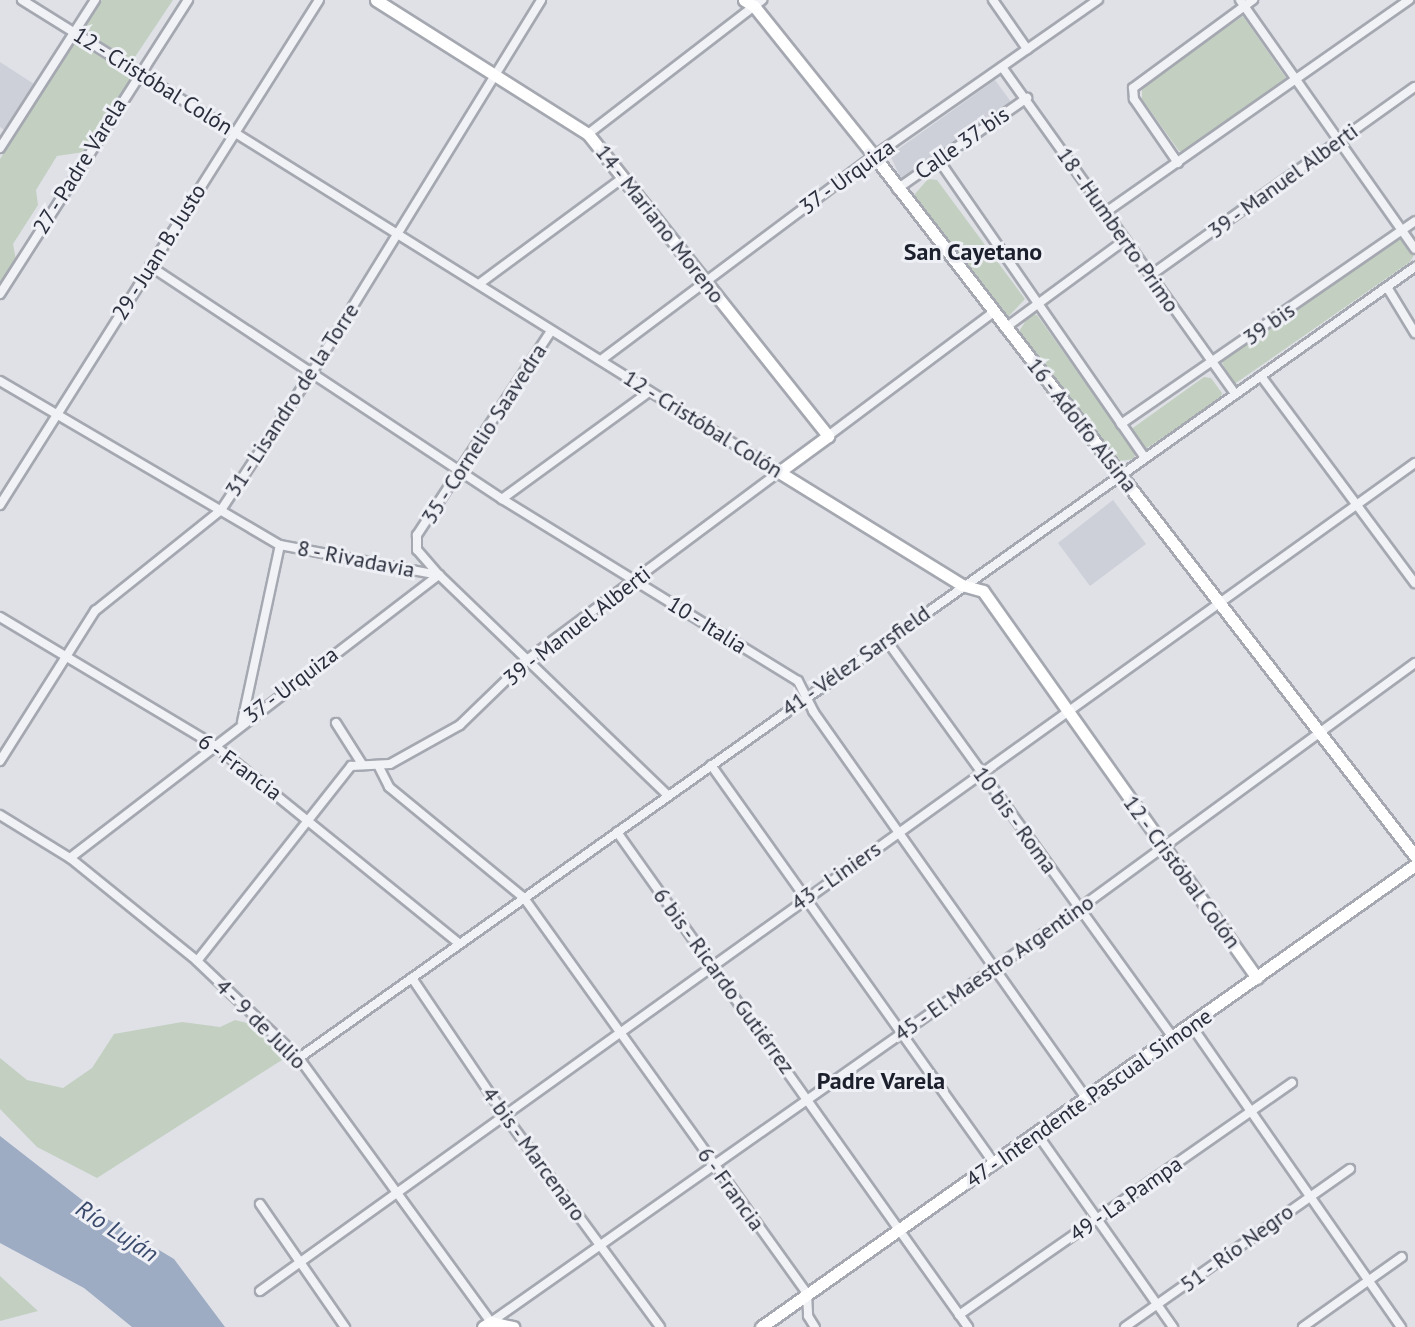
<!DOCTYPE html>
<html>
<head>
<meta charset="utf-8">
<style>
  body { margin:0 }
  #map { position:relative; width:1415px; height:1327px; overflow:hidden; background:#dfe1e7; font-family:"PT Sans",sans-serif }
  div>[style] { position:absolute }
  [style*='--x'] { left:calc(var(--x)*1px); top:calc(var(--y)*1px); width:calc(var(--w)*1px); rotate:calc(var(--a)*1deg) }
  .built>* { inset:0; background:#cdd0d8 }
  .green>* { inset:0; background:#c3d0c1 }
  .water>* { inset:0; background:#9dabc3 }
  .roads { filter:drop-shadow(2px 0 #a5a8b0) drop-shadow(-2px 0 #a5a8b0) drop-shadow(0 2px #a5a8b0) drop-shadow(0 -2px #a5a8b0) }
  .street>* { height:8px; margin:-4px; padding:0 4px; transform-origin:4px; border-radius:4px; background:#f1f2f6 }
  .secondary>* { height:11px; margin:-5.5px; padding:0 5.5px; transform-origin:5.5px; border-radius:5.5px; background:#fff }
  span { translate:-50% -50%; white-space:nowrap; text-align:center; line-height:1.15; -webkit-text-stroke:6px #eef0f5; paint-order:stroke }
  .street-label { font-size:22px; color:#2a2e3c }
  .neighbourhood-label { font-size:24px; color:#1c202d; font-weight:700 }
  .water-label { font-size:24px; color:#38496c; font-style:italic }
</style>
</head>
<body>
<div id="map">
  <div class="built">
    <i style="clip-path:polygon(0 62px,34px 84px,4px 130px,0 127px)"></i>
    <i style="clip-path:polygon(995px 80px,1014px 106px,902px 181px,890px 155px)"></i>
    <i style="clip-path:polygon(1113px 500px,1146px 544px,1090px 586px,1058px 543px)"></i>
  </div>
  <div class="green">
    <i style="clip-path:polygon(102px 0,173px 0,135px 57px,133px 75px,84px 152px,57px 156px,36px 190px,38px 205px,13px 244px,16px 260px,0 284px,0 159px)"></i>
    <i style="clip-path:polygon(1243px 16px,1286px 78px,1185px 152px,1179px 151px,1142px 99px,1142px 85px)"></i>
    <i style="clip-path:polygon(928px 179px,937px 180px,1025px 299px,1008px 317px,914px 195px)"></i>
    <i style="clip-path:polygon(1401px 237px,1414px 255px,1410px 262px,1233px 385px,1222px 362px)"></i>
    <i style="clip-path:polygon(1030px 314px,1037px 315px,1135px 453px,1134px 459px,1120px 461px,1018px 333px)"></i>
    <i style="clip-path:polygon(1204px 377px,1211px 378px,1222px 393px,1220px 399px,1144px 450px,1130px 430px)"></i>
    <i style="clip-path:polygon(235px 1020px,255px 1025px,280px 1046px,282px 1060px,97px 1178px,37px 1147px,0 1109px,0 1058px,27px 1080px,63px 1088px,92px 1068px,114px 1034px,182px 1022px,220px 1027px)"></i>
    <i style="clip-path:polygon(0 1276px,38px 1311px,0 1321px)"></i>
  </div>
  <div class="water">
    <i style="clip-path:polygon(0 1136px,104px 1217px,174px 1259px,225px 1327px,132px 1327px,84px 1288px,0 1243px)"></i>
  </div>
  <div class="roads">
    <div class="street">
      <i style="--x:22;--y:0;--w:892;--a:31.94"></i>
      <i style="--x:779;--y:472;--w:313;--a:143.3"></i>
      <i style="--x:528;--y:659;--w:95;--a:135.9"></i>
      <i style="--x:460;--y:725;--w:80;--a:150.9"></i>
      <i style="--x:390;--y:764;--w:39;--a:177"></i>
      <i style="--x:351;--y:766;--w:248;--a:128.3"></i>
      <i style="--x:993;--y:0;--w:60;--a:55.2"></i>
      <i style="--x:1240;--y:0;--w:304;--a:54.9"></i>
      <i style="--x:1002;--y:67;--w:402;--a:54.5"></i>
      <i style="--x:588;--y:134;--w:220;--a:-37.6"></i>
      <i style="--x:0;--y:148;--w:176;--a:-57.3"></i>
      <i style="--x:938;--y:159;--w:361;--a:55.3"></i>
      <i style="--x:1178;--y:163;--w:78;--a:-124.5"></i>
      <i style="--x:1134;--y:99;--w:11;--a:-95"></i>
      <i style="--x:1133;--y:88;--w:149;--a:-36.3"></i>
      <i style="--x:897;--y:189;--w:159;--a:-35"></i>
      <i style="--x:1106;--y:212;--w:370;--a:-35"></i>
      <i style="--x:150;--y:266;--w:422;--a:33.5"></i>
      <i style="--x:502;--y:499;--w:347;--a:31.6"></i>
      <i style="--x:798;--y:681;--w:34;--a:63"></i>
      <i style="--x:813;--y:711;--w:475;--a:54.8"></i>
      <i style="--x:1151;--y:275;--w:324;--a:-35.5"></i>
      <i style="--x:479;--y:284;--w:179;--a:-36.4"></i>
      <i style="--x:1387;--y:287;--w:54;--a:58.7"></i>
      <i style="--x:0;--y:294;--w:349;--a:-57.4"></i>
      <i style="--x:1005;--y:328;--w:149;--a:-36.3"></i>
      <i style="--x:601;--y:360;--w:341;--a:-36.8"></i>
      <i style="--x:874;--y:156;--w:273;--a:-34.9"></i>
      <i style="--x:1261;--y:376;--w:258;--a:53.4"></i>
      <i style="--x:0;--y:381;--w:324;--a:30.4"></i>
      <i style="--x:280;--y:545;--w:162;--a:10.7"></i>
      <i style="--x:439;--y:575;--w:318;--a:43.9"></i>
      <i style="--x:1121;--y:424;--w:357;--a:-34.6"></i>
      <i style="--x:828;--y:436;--w:207;--a:-36.8"></i>
      <i style="--x:502;--y:499;--w:182;--a:-36.1"></i>
      <i style="--x:0;--y:505;--w:597;--a:-57.72"></i>
      <i style="--x:0;--y:617;--w:249;--a:30.9"></i>
      <i style="--x:214;--y:745;--w:316;--a:39"></i>
      <i style="--x:887;--y:641;--w:489;--a:54.2"></i>
      <i style="--x:242;--y:722;--w:181;--a:-77.9"></i>
      <i style="--x:336;--y:723;--w:49;--a:57.6"></i>
      <i style="--x:0;--y:761;--w:178;--a:-57.7"></i>
      <i style="--x:95;--y:611;--w:161;--a:-38.7"></i>
      <i style="--x:221;--y:510;--w:167;--a:-56.5"></i>
      <i style="--x:313;--y:371;--w:435;--a:-58.4"></i>
      <i style="--x:711;--y:765;--w:490;--a:54.6"></i>
      <i style="--x:379;--y:767;--w:22;--a:63"></i>
      <i style="--x:389;--y:787;--w:175;--a:39.4"></i>
      <i style="--x:524;--y:898;--w:487;--a:54.4"></i>
      <i style="--x:807;--y:1294;--w:22;--a:87"></i>
      <i style="--x:808;--y:1316;--w:13;--a:58"></i>
      <i style="--x:0;--y:815;--w:82;--a:31.6"></i>
      <i style="--x:70;--y:858;--w:164;--a:39"></i>
      <i style="--x:197;--y:961;--w:141;--a:43.6"></i>
      <i style="--x:299;--y:1058;--w:329;--a:54"></i>
      <i style="--x:617;--y:832;--w:607;--a:54.66"></i>
      <i style="--x:70;--y:858;--w:465;--a:-37.5"></i>
      <i style="--x:439;--y:575;--w:33;--a:-131"></i>
      <i style="--x:417;--y:550;--w:15;--a:-90"></i>
      <i style="--x:417;--y:535;--w:244;--a:-56.7"></i>
      <i style="--x:412;--y:978;--w:163;--a:56"></i>
      <i style="--x:503;--y:1113;--w:265;--a:53.7"></i>
      <i style="--x:1191;--y:1025;--w:368;--a:55.2"></i>
      <i style="--x:299;--y:1058;--w:1368;--a:-35.33"></i>
      <i style="--x:1038;--y:1135;--w:235;--a:54.9"></i>
      <i style="--x:260;--y:1204;--w:150;--a:55.4"></i>
      <i style="--x:260;--y:1291;--w:1421;--a:-35.64"></i>
      <i style="--x:959;--y:1315;--w:406;--a:-34.9"></i>
      <i style="--x:491;--y:1322;--w:720;--a:-35.1"></i>
      <i style="--x:1080;--y:908;--w:415;--a:-36.2"></i>
      <i style="--x:1125;--y:1327;--w:275;--a:-35.1"></i>
      <i style="--x:1303;--y:1327;--w:121;--a:-35.3"></i>
    </div>
    <div class="secondary">
      <i style="--x:376;--y:0;--w:251;--a:32.3"></i>
      <i style="--x:588;--y:134;--w:386;--a:51.5"></i>
      <i style="--x:828;--y:436;--w:61;--a:143.7"></i>
      <i style="--x:779;--y:472;--w:215;--a:31.7"></i>
      <i style="--x:962;--y:585;--w:22;--a:16"></i>
      <i style="--x:983;--y:591;--w:474;--a:54.7"></i>
      <i style="--x:744;--y:0;--w:12;--a:31"></i>
      <i style="--x:754;--y:6;--w:192;--a:51.3"></i>
      <i style="--x:874;--y:156;--w:885;--a:52.3"></i>
      <i style="--x:483;--y:1327;--w:9;--a:-32"></i>
      <i style="--x:491;--y:1322;--w:23;--a:13"></i>
      <i style="--x:761;--y:1327;--w:801;--a:-35.24"></i>
    </div>
  </div>
  <div class="street-label">
    <span style="left:153px;top:81px;rotate:32deg">12 - Cristóbal Colón</span>
    <span style="left:962px;top:143px;rotate:-35deg">Calle 37 bis</span>
    <span style="left:80px;top:166px;rotate:-58deg">27 - Padre Varela</span>
    <span style="left:847px;top:177px;rotate:-36deg">37 - Urquiza</span>
    <span style="left:1283px;top:181px;rotate:-36deg">39 - Manuel Alberti</span>
    <span style="left:660px;top:224px;rotate:52deg">14 - Mariano Moreno</span>
    <span style="left:1118px;top:230px;rotate:55deg">18 - Humberto Primo</span>
    <span style="left:159px;top:252px;rotate:-58deg">29 - Juan B. Justo</span>
    <span style="left:1269px;top:324px;rotate:-35deg">39 bis</span>
    <span style="left:292px;top:400px;rotate:-57deg">31 - Lisandro de la Torre</span>
    <span style="left:703px;top:424px;rotate:32deg">12 - Cristóbal Colón</span>
    <span style="left:1082px;top:425px;rotate:52deg">16 - Adolfo Alsina</span>
    <span style="left:484px;top:434px;rotate:-57deg">35 - Cornelio Saavedra</span>
    <span style="left:356px;top:559px;rotate:11deg">8 - Rivadavia</span>
    <span style="left:707px;top:625px;rotate:32deg">10 - Italia</span>
    <span style="left:577px;top:626px;rotate:-38deg">39 - Manuel Alberti</span>
    <span style="left:856px;top:661px;rotate:-35deg">41 - Vélez Sarsfield</span>
    <span style="left:291px;top:685px;rotate:-37deg">37 - Urquiza</span>
    <span style="left:240px;top:767px;rotate:36deg">6 - Francia</span>
    <span style="left:1015px;top:820px;rotate:54deg">10 bis - Roma</span>
    <span style="left:1182px;top:872px;rotate:54deg">12 - Cristóbal Colón</span>
    <span style="left:836px;top:876px;rotate:-35deg">43 - Liniers</span>
    <span style="left:994px;top:968px;rotate:-35deg">45 - El Maestro Argentino</span>
    <span style="left:724px;top:981px;rotate:54deg">6 bis - Ricardo Gutiérrez</span>
    <span style="left:261px;top:1024px;rotate:45deg">4 - 9 de Julio</span>
    <span style="left:1089px;top:1098px;rotate:-35deg">47 - Intendente Pascual Simone</span>
    <span style="left:534px;top:1154px;rotate:54deg">4 bis - Marcenaro</span>
    <span style="left:731px;top:1189px;rotate:54deg">6 - Francia</span>
    <span style="left:1126px;top:1199px;rotate:-35deg">49 - La Pampa</span>
    <span style="left:1237px;top:1248px;rotate:-36deg">51 - Río Negro</span>
  </div>
  <div class="neighbourhood-label">
    <span style="left:973px;top:252px">San Cayetano</span>
    <span style="left:881px;top:1081px">Padre Varela</span>
  </div>
  <div class="water-label">
    <span style="left:117px;top:1231px;rotate:33deg">Río Luján</span>
  </div>
</div>
</body>
</html>
